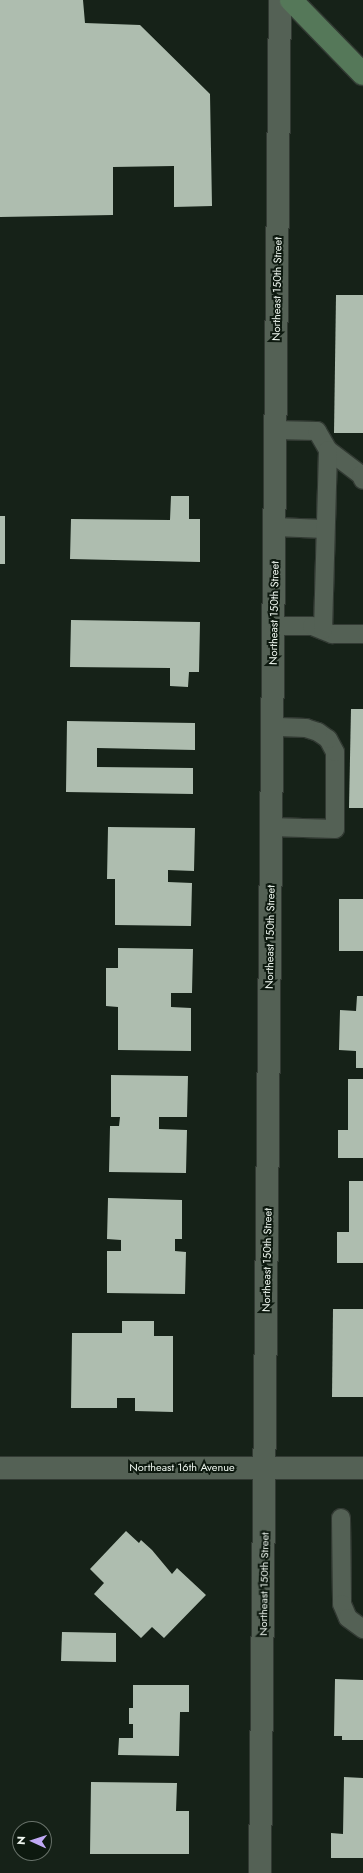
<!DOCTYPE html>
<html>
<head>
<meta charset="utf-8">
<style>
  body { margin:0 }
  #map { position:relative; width:363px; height:1873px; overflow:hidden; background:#162218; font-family:Jost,sans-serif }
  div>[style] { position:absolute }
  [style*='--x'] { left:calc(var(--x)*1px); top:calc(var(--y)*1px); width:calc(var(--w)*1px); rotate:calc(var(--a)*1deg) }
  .building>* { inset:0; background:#aebdaf }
  .roads { filter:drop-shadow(1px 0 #323a33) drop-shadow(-1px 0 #323a33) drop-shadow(0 1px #323a33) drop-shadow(0 -1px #323a33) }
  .service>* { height:18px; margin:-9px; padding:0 9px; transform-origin:9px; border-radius:9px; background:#546155 }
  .minor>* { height:22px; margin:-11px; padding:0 11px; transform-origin:11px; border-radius:11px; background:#546155 }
  .tertiary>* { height:22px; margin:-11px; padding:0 11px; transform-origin:11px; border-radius:11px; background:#546155 }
  .secondary>* { height:22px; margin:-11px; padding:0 11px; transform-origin:11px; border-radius:11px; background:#557859 }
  span { translate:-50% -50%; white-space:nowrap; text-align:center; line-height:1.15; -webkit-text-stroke:4px #0d190f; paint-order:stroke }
  .street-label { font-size:11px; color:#eef6ef }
  .north { position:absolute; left:12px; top:1821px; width:40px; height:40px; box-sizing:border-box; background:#0d190f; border:1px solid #677169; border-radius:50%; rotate:273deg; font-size:11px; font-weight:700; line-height:16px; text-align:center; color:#eef6ef }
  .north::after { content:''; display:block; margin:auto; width:14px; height:18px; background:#bfa9f4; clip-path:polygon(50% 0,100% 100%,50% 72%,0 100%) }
</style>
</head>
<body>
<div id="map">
  <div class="building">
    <i style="clip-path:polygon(0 0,83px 0,85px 23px,140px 25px,210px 94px,212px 206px,174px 207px,174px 166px,113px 167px,113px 215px,0 217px)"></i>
    <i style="clip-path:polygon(336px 295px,363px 295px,363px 433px,334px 433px)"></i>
    <i style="clip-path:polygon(171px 496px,189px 496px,189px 519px,200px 519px,200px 562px,70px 559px,71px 519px,170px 520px)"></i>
    <i style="clip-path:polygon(0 516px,5px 516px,5px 564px,0 564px)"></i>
    <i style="clip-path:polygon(71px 620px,200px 622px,199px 672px,189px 672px,188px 687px,170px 686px,170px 668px,70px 667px)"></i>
    <i style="clip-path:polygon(351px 709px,363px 709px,363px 808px,349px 808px)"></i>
    <i style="clip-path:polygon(67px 721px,195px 723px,195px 750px,97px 748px,97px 767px,193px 768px,193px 794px,66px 792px)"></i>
    <i style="clip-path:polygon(108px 827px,195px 828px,194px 871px,168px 870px,168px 882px,192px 883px,191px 926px,115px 925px,115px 879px,107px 879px)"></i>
    <i style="clip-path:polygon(339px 899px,363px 899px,363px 951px,339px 951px)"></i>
    <i style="clip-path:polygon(118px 948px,193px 949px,192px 993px,171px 993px,171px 1007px,191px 1008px,191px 1051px,118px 1050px,118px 1007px,106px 1006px,106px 968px,118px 968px)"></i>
    <i style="clip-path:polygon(357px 996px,363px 996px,363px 1068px,356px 1068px,356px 1051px,339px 1050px,340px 1010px,356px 1011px)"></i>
    <i style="clip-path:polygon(111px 1075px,188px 1076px,187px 1117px,159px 1117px,159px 1129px,187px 1130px,186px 1173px,109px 1172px,110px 1126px,119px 1126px,120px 1117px,111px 1117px)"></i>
    <i style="clip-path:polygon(348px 1079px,363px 1079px,363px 1158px,338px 1158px,338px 1130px,348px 1130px)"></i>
    <i style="clip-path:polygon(349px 1181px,363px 1181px,363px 1263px,337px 1263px,337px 1232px,349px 1232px)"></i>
    <i style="clip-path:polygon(108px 1198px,182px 1200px,182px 1239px,175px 1239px,175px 1251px,186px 1252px,185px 1294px,107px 1293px,107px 1251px,121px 1251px,121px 1240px,107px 1239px)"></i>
    <i style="clip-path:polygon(333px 1309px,363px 1309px,363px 1397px,332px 1397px)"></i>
    <i style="clip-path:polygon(122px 1321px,154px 1321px,154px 1336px,173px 1336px,173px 1412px,135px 1411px,135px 1398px,117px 1398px,117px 1408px,71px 1408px,72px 1333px,122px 1333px)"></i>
    <i style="clip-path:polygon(126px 1531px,139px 1543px,141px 1540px,152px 1550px,172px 1574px,177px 1568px,206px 1595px,164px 1638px,152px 1627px,141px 1638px,94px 1594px,104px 1583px,90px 1569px)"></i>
    <i style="clip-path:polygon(62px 1632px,116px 1633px,116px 1662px,61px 1661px)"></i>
    <i style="clip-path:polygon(335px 1679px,363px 1680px,363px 1740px,342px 1740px,342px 1736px,334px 1736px)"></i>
    <i style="clip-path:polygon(133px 1685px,189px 1685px,189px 1712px,180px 1712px,179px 1756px,118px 1755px,119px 1738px,133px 1738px,133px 1724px,129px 1724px,129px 1708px,133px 1708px)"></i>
    <i style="clip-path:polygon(344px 1777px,363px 1778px,363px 1858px,331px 1858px,331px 1833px,343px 1834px)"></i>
    <i style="clip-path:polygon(91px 1782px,177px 1783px,176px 1811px,189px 1811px,189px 1854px,90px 1854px)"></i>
  </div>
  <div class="roads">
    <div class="service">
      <i style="--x:275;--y:430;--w:42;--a:1.4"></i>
      <i style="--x:317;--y:431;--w:22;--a:60"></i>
      <i style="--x:328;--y:450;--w:41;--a:37.1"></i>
      <i style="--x:361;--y:475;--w:5;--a:68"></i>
      <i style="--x:275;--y:527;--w:50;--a:2.3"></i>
      <i style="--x:274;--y:626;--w:38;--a:0"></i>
      <i style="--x:312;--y:626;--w:22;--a:22"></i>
      <i style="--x:332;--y:634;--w:31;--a:0"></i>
      <i style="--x:323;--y:630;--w:180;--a:-88.4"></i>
      <i style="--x:271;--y:827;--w:64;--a:1.8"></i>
      <i style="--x:335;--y:829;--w:77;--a:-90"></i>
      <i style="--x:335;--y:752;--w:15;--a:-118"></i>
      <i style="--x:328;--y:739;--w:12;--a:-145"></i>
      <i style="--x:318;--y:732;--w:13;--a:-162"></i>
      <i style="--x:306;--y:728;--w:34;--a:-178"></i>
      <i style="--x:341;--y:1518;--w:86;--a:89.3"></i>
      <i style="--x:342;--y:1604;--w:15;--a:67"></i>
      <i style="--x:348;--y:1618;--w:19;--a:36"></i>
    </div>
    <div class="minor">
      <i style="--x:260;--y:1873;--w:1873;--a:-89.39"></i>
    </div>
    <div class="tertiary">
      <i style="--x:0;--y:1468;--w:363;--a:0"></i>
    </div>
    <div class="secondary">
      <i style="--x:291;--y:0;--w:103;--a:45.8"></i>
    </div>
  </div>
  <div class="street-label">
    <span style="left:277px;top:289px;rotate:-89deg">Northeast 150th Street</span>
    <span style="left:274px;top:613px;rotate:-89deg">Northeast 150th Street</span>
    <span style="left:270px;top:937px;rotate:-89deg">Northeast 150th Street</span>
    <span style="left:267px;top:1260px;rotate:-89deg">Northeast 150th Street</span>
    <span style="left:182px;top:1467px">Northeast 16th Avenue</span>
    <span style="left:264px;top:1584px;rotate:-89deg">Northeast 150th Street</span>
  </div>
  <div class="north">N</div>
</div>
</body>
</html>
